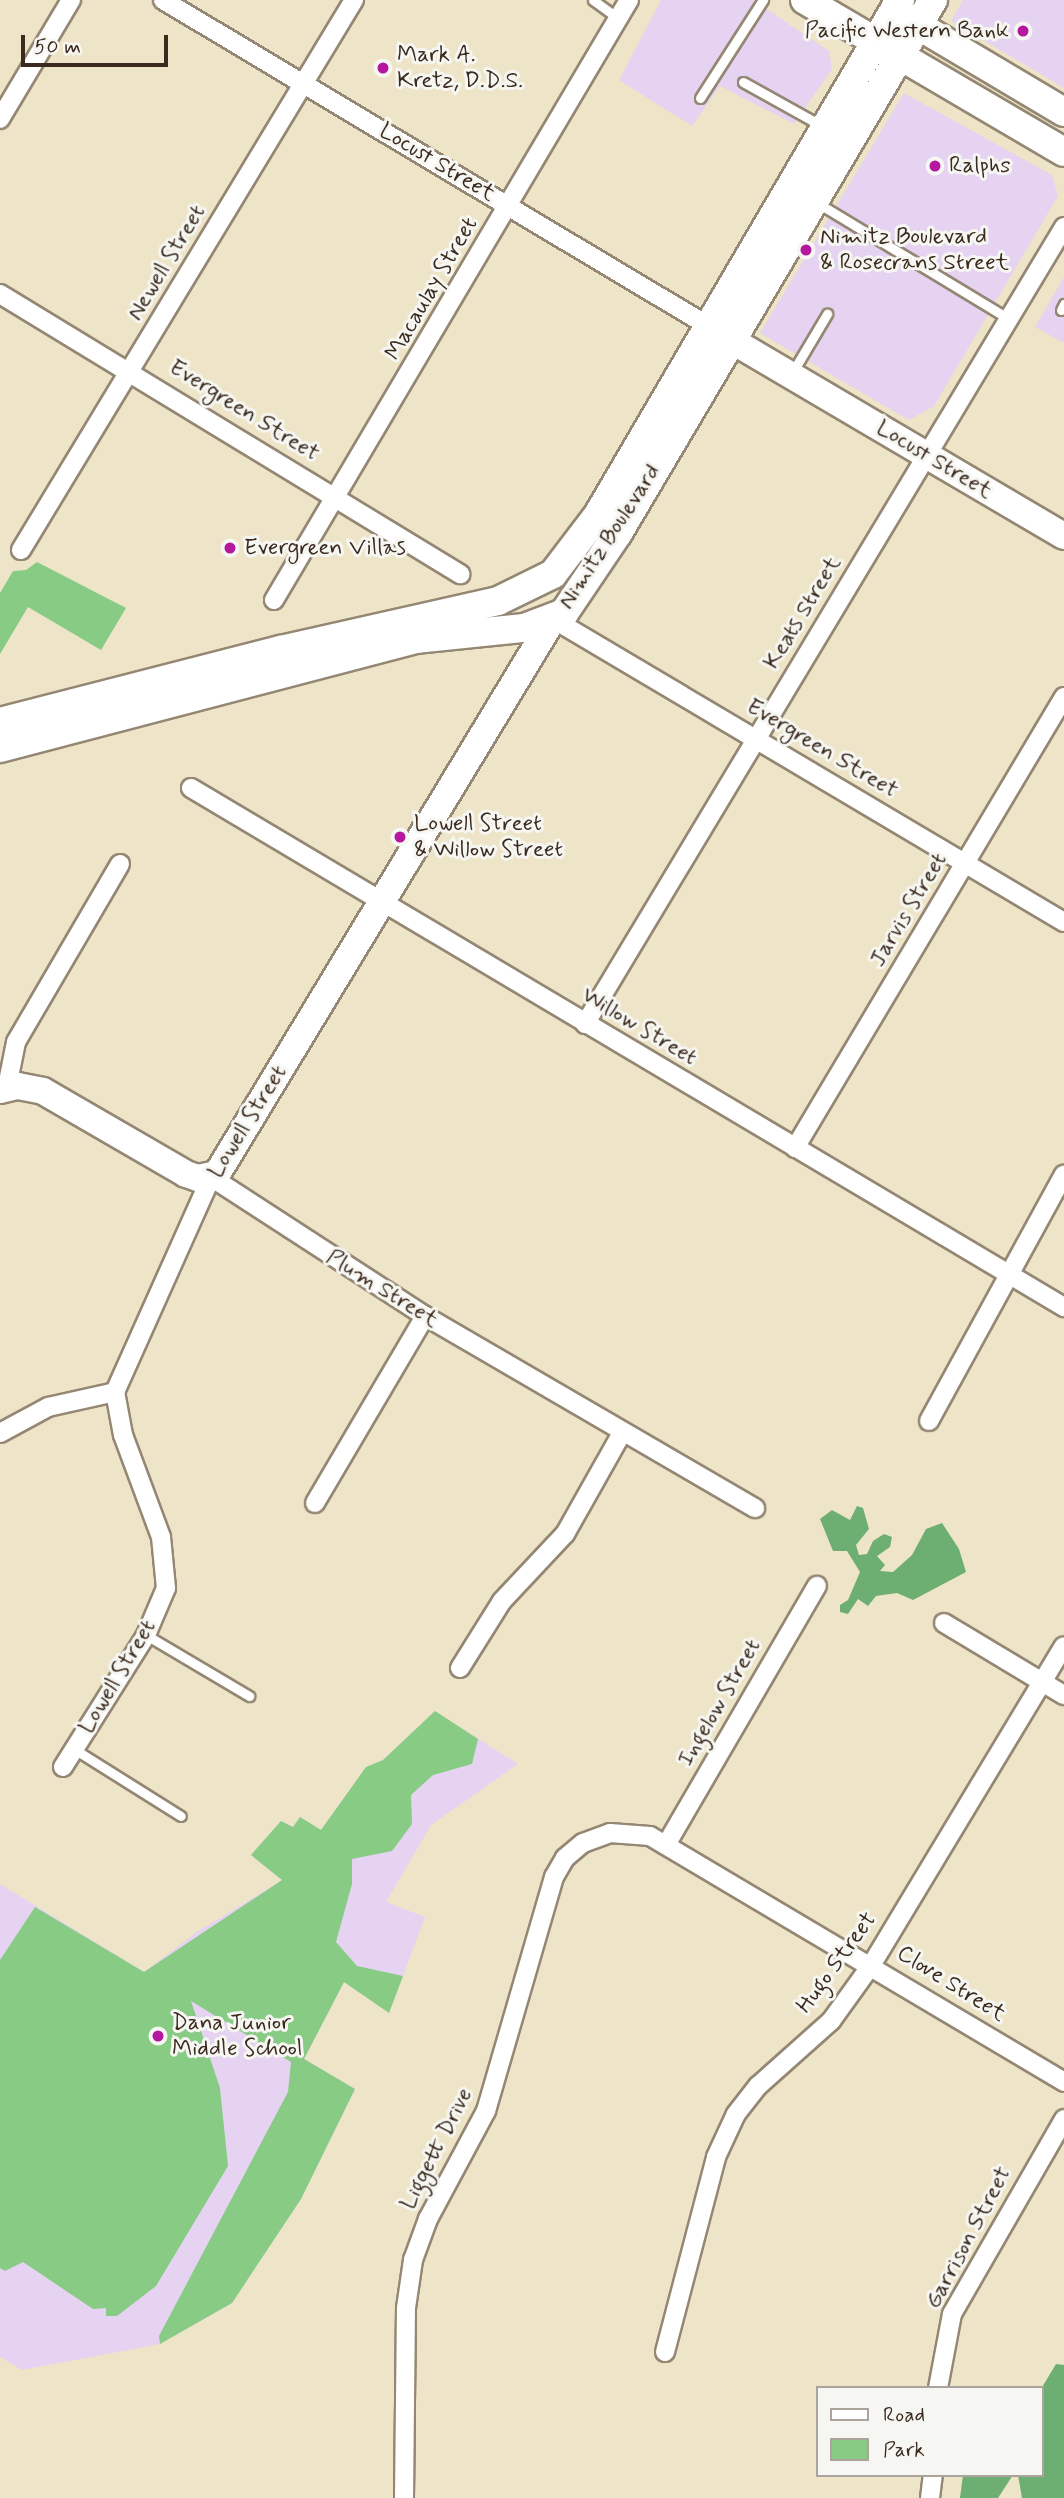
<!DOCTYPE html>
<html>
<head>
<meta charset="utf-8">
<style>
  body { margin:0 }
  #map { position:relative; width:1064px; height:2498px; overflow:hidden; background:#eee4c8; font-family:Mynerve,sans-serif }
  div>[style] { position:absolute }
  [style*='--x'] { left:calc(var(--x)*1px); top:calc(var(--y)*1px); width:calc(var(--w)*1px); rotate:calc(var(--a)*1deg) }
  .built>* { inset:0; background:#e5d3f1 }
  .green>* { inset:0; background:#87cb85 }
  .forest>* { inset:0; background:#6daf72 }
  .roads { filter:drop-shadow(2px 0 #948773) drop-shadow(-2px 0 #948773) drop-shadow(0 2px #948773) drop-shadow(0 -2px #948773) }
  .lane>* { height:9px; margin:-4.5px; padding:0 4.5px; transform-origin:4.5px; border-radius:4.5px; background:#fff }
  .street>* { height:18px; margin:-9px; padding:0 9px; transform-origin:9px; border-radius:9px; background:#fff }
  .secondary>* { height:26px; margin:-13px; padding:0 13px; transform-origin:13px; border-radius:13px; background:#fff }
  .primary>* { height:28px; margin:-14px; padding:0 14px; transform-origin:14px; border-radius:14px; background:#fff }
  .dots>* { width:19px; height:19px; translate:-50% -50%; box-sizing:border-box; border:4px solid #f6f6f2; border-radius:50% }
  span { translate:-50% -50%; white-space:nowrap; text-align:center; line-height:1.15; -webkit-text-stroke:6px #f6f6f2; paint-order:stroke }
  .poi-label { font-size:23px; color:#3b2a1e }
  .right { translate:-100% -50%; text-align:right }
  .left { translate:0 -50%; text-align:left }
  .street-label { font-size:23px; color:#3b2a1e }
  .legend { position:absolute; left:816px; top:2386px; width:228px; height:91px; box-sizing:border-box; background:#f6f6f2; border:2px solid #aba49d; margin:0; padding:9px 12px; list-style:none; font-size:21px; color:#3b2a1e }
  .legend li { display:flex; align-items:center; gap:14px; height:35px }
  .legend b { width:35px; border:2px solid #aba49d }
  .scale { position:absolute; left:21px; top:35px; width:147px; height:32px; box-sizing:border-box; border:4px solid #3b2a1e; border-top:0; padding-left:9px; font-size:21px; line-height:24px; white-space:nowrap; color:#3b2a1e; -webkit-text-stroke:5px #f6f6f2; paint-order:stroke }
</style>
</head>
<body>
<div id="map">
  <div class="built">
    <i style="clip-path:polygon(661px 0,753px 0,829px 51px,832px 69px,794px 124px,720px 86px,692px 126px,619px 80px)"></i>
    <i style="clip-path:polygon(963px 0,1064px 0,1064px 88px,951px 21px)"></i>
    <i style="clip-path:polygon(904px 93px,1052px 175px,1058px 196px,934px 406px,909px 420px,760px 333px)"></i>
    <i style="clip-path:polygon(1064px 277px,1064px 343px,1035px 327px)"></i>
    <i style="clip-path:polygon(435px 1711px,518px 1764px,431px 1825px,386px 1902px,425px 1917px,389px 2013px,344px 1982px,304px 2059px,355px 2089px,301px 2199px,232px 2303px,160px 2344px,22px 2370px,0 2357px,0 1884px,144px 1972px,197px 1932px,282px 1880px,251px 1855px,281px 1821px,293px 1827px,300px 1817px,321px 1830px,366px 1767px,383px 1760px)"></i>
  </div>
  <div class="green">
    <i style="clip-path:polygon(37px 562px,126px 608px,101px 650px,28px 607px,0 654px,0 593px,13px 571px,26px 570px)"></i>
    <i style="clip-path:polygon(435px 1711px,478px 1739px,472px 1764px,433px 1775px,411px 1795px,412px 1824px,392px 1851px,352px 1859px,352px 1884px,336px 1942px,357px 1966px,403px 1976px,389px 2013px,344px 1982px,304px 2059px,355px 2089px,301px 2199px,232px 2303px,160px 2344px,159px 2336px,288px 2092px,291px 2062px,191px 2001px,220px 2088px,228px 2166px,156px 2286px,117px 2316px,106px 2316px,106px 2308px,93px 2309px,23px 2262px,5px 2271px,0 2268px,0 1960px,35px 1907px,144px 1972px,282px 1880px,251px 1855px,281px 1821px,293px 1827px,300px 1817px,321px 1830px,366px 1767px,383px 1760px)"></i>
  </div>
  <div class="forest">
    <i style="clip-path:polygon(857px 1506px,863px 1508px,869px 1529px,856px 1545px,859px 1555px,867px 1554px,873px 1541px,884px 1534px,892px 1537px,890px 1547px,877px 1556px,885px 1565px,880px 1571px,893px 1572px,912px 1555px,926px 1529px,942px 1523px,959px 1549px,966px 1572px,913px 1600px,897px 1593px,876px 1596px,868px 1606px,858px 1599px,848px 1614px,840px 1612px,840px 1605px,848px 1600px,860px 1572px,847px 1551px,833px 1551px,820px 1519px,832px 1510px,850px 1520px)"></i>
    <i style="clip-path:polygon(1056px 2364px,1064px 2365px,1064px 2498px,1022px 2498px,1018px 2475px,1041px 2475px,1041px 2389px)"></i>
    <i style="clip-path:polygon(963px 2475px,1013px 2475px,998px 2498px,960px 2498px)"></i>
  </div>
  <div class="roads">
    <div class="lane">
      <i style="--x:593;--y:0;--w:31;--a:36"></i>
      <i style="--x:743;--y:82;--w:90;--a:29.1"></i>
      <i style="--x:700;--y:98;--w:117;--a:-57.3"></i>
      <i style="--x:816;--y:202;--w:226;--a:31.2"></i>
      <i style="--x:1061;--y:310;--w:7;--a:-63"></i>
      <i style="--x:792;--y:373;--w:69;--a:-59.3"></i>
      <i style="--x:146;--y:1635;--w:120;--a:30.6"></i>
      <i style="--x:74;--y:1749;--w:126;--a:32.1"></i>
    </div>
    <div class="street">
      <i style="--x:163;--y:0;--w:637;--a:30.87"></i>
      <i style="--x:0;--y:119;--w:139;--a:-59.2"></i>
      <i style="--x:0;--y:294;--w:539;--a:31.33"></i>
      <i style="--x:21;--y:550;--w:643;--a:-58.81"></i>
      <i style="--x:274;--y:600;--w:697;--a:-59.39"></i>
      <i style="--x:553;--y:619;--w:594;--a:30.67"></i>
      <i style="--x:191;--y:788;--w:1016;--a:30.73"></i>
      <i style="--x:585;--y:1024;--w:930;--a:-58.99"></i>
      <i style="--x:7;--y:1087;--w:46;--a:-78.7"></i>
      <i style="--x:16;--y:1042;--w:206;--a:-59.7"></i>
      <i style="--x:795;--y:1148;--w:525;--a:-59.19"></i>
      <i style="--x:929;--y:1421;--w:281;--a:-61.3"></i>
      <i style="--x:0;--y:1433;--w:55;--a:-28.4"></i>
      <i style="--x:48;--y:1407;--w:69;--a:-12.6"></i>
      <i style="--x:315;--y:1503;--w:217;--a:-59.5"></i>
      <i style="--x:944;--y:1623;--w:140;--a:31"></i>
      <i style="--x:460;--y:1668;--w:79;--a:-57.9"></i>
      <i style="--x:502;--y:1601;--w:92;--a:-46.8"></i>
      <i style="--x:565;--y:1534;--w:116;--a:-60.6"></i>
      <i style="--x:63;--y:1767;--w:156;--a:-57.8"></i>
      <i style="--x:146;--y:1635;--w:51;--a:-66.9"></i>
      <i style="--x:166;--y:1588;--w:51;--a:-95.6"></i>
      <i style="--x:161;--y:1537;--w:109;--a:-110.4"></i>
      <i style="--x:123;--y:1435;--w:44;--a:-100.5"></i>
      <i style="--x:115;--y:1392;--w:235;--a:-65.9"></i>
      <i style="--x:211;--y:1177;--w:255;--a:33"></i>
      <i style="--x:425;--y:1316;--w:382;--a:30.2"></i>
      <i style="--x:666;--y:1845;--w:300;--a:-59.8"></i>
      <i style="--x:665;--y:2352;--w:202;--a:-75.3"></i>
      <i style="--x:716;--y:2157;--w:47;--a:-65.1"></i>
      <i style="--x:736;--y:2114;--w:36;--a:-52"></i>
      <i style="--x:758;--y:2086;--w:98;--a:-41.7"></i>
      <i style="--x:831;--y:2021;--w:70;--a:-54.3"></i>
      <i style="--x:872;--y:1964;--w:371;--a:-58.9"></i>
      <i style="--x:938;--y:2388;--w:75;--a:-79.3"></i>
      <i style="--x:952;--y:2314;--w:225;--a:-60.1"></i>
      <i style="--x:404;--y:2498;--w:190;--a:-89.4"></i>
      <i style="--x:406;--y:2308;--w:49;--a:-81.7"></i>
      <i style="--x:413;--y:2260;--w:44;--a:-69.9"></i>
      <i style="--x:428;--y:2219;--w:123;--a:-61.8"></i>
      <i style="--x:486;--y:2111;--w:244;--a:-73.8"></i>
      <i style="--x:554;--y:1877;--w:22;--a:-60"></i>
      <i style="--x:565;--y:1858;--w:23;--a:-40"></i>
      <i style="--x:583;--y:1843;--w:29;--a:-20"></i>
      <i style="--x:610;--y:1833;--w:40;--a:4.3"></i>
      <i style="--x:650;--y:1836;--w:482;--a:30.7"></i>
      <i style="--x:930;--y:2498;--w:23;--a:-83"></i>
    </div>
    <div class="secondary">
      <i style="--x:731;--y:340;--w:386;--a:30.5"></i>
      <i style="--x:0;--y:1090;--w:18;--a:-13"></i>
      <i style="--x:18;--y:1086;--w:25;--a:11"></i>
      <i style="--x:43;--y:1091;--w:165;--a:30.1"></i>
      <i style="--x:186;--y:1174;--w:13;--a:18"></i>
      <i style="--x:198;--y:1178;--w:19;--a:-12"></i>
      <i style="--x:217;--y:1174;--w:649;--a:-58.81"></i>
    </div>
    <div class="primary">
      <i style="--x:805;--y:0;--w:300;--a:30.4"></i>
      <i style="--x:904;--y:17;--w:186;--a:30.7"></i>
      <i style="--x:0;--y:722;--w:290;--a:-14.4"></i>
      <i style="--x:281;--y:650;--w:222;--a:-12.7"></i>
      <i style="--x:498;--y:601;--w:61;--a:-26.1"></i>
      <i style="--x:553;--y:574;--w:74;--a:-52.7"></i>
      <i style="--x:598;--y:515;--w:597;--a:-59.61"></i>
      <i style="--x:0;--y:748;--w:429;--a:-14.7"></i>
      <i style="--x:415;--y:639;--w:110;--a:-5.8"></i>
      <i style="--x:524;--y:628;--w:43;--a:-20.6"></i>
      <i style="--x:564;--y:613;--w:97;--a:-56"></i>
      <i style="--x:618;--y:533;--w:619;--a:-59.42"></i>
    </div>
  </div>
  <div class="dots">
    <i style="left:1023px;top:31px;background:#b5179e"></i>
    <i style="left:383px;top:68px;background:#b5179e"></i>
    <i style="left:935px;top:166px;background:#b5179e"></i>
    <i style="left:806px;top:250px;background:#b5179e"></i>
    <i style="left:230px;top:548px;background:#b5179e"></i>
    <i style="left:400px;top:837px;background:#b5179e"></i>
    <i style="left:158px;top:2036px;background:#b5179e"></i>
  </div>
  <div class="poi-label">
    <span class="right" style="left:1009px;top:31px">Pacific Western Bank</span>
    <span class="left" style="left:397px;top:68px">Mark A.<br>Kretz, D.D.S.</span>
    <span class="left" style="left:949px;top:166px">Ralphs</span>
    <span class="left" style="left:820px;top:250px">Nimitz Boulevard<br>&amp; Rosecrans Street</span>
    <span class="left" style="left:244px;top:548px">Evergreen Villas</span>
    <span class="left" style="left:414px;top:837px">Lowell Street<br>&amp; Willow Street</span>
    <span class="left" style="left:172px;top:2036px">Dana Junior<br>Middle School</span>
  </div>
  <div class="street-label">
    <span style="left:437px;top:163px;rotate:31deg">Locust Street</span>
    <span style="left:167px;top:263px;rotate:-59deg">Newell Street</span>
    <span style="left:432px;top:289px;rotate:-60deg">Macaulay Street</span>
    <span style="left:244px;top:411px;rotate:32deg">Evergreen Street</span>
    <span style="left:934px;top:460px;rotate:31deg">Locust Street</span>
    <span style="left:610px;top:537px;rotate:-57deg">Nimitz Boulevard</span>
    <span style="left:803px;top:613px;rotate:-59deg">Keats Street</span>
    <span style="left:822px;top:749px;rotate:31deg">Evergreen Street</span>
    <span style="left:909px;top:910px;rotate:-59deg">Jarvis Street</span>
    <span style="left:639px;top:1027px;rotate:31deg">Willow Street</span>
    <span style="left:248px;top:1122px;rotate:-58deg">Lowell Street</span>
    <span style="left:382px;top:1289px;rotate:32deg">Plum Street</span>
    <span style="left:118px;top:1677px;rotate:-59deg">Lowell Street</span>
    <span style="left:720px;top:1703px;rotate:-60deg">Ingelow Street</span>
    <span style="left:837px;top:1963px;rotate:-54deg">Hugo Street</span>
    <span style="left:951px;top:1984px;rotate:32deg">Clove Street</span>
    <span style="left:437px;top:2149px;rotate:-63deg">Liggett Drive</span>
    <span style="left:969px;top:2238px;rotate:-62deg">Garrison Street</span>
  </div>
  <ul class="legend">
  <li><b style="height:9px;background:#fff"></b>Road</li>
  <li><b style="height:19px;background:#87cb85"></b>Park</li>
  </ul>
  <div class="scale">50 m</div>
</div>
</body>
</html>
